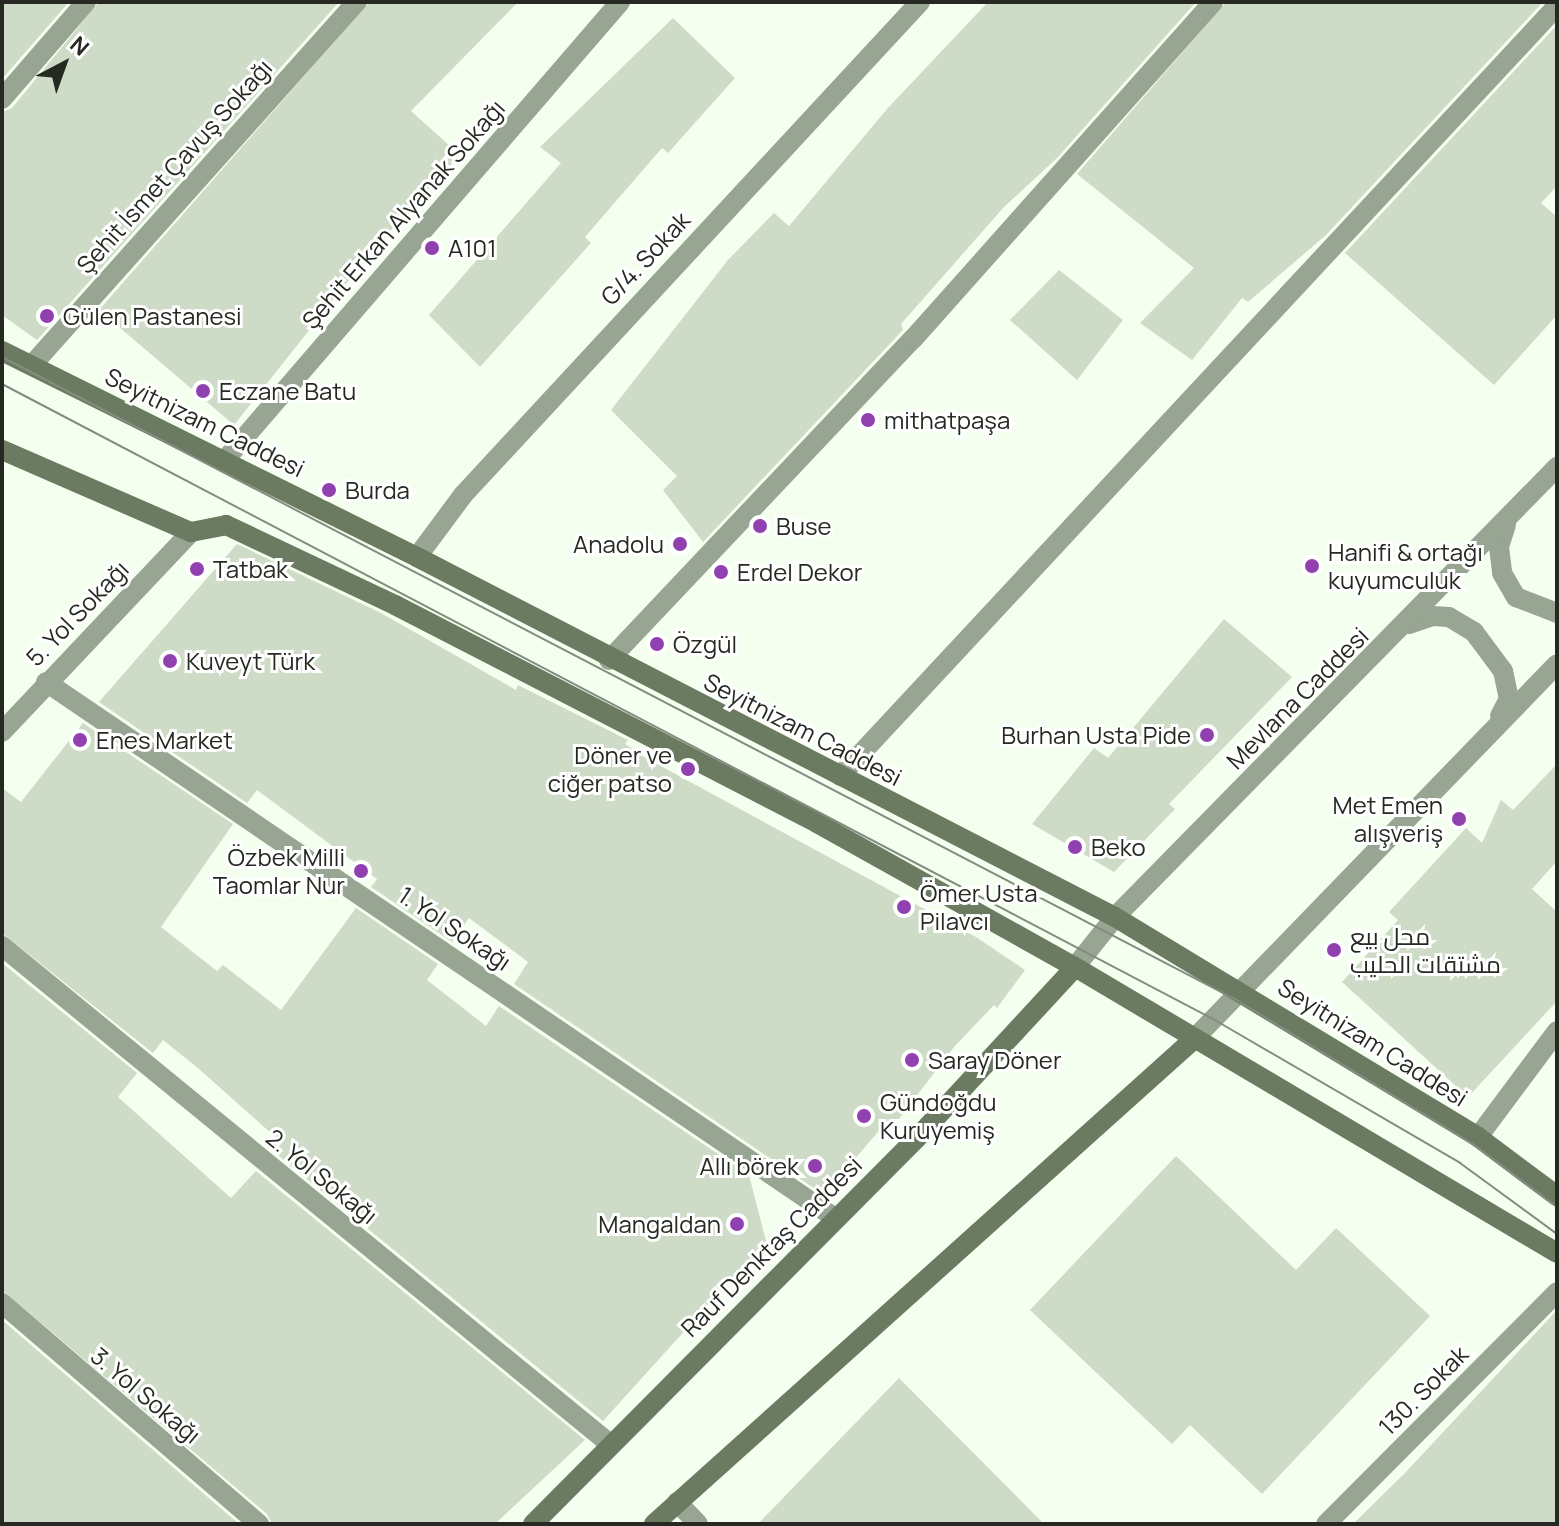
<!DOCTYPE html>
<html>
<head>
<meta charset="utf-8">
<style>
  body { margin:0 }
  #map { position:relative; width:1559px; height:1526px; overflow:hidden; background:#f4ffef; font-family:Manrope,Cairo,sans-serif }
  div>[style] { position:absolute }
  [style*='--x'] { left:calc(var(--x)*1px); top:calc(var(--y)*1px); width:calc(var(--w)*1px); rotate:calc(var(--a)*1deg) }
  .building>* { inset:0; background:#cedbc7 }
  .minor>* { height:20px; margin:-10px; padding:0 10px; transform-origin:10px; border-radius:10px; background:#98a593 }
  .tertiary>* { height:20px; margin:-10px; padding:0 10px; transform-origin:10px; border-radius:10px; background:#98a593 }
  .secondary>* { height:20px; margin:-10px; padding:0 10px; transform-origin:10px; border-radius:10px; background:#6a7b61 }
  .tram>* { height:2px; margin:-1px; padding:0 1px; transform-origin:1px; border-radius:1px; background:#848c81 }
  .dots>* { width:22px; height:22px; translate:-50% -50%; box-sizing:border-box; border:4px solid #fff; border-radius:50% }
  span { translate:-50% -50%; white-space:nowrap; text-align:center; line-height:1.15; -webkit-text-stroke:6px #fff; paint-order:stroke }
  .street-label { font-size:24px; color:#252922 }
  .poi-label { font-size:24px; color:#252922 }
  .left { translate:0 -50%; text-align:left }
  .right { translate:-100% -50%; text-align:right }
  .frame { position:absolute; inset:0; border:4px solid #252922; pointer-events:none }
  .north { position:absolute; left:24px; top:24px; width:80px; height:80px; -webkit-text-stroke:6px #fff; paint-order:stroke; rotate:41deg; font-size:22px; font-weight:700; line-height:32px; text-align:center; color:#252922 }
  .north::after { content:''; display:block; margin:auto; width:28px; height:36px; background:#252922; clip-path:polygon(50% 0,100% 100%,50% 72%,0 100%) }
</style>
</head>
<body>
<div id="map">
  <div class="building">
    <i style="clip-path:polygon(2px 2px,69px 2px,2px 79px)"></i>
    <i style="clip-path:polygon(99px 2px,339px 2px,37px 340px,2px 315px,2px 112px,12px 108px)"></i>
    <i style="clip-path:polygon(369px 2px,518px 2px,411px 111px,460px 155px,372px 251px,234px 425px,99px 310px)"></i>
    <i style="clip-path:polygon(988px 2px,1196px 2px,1057px 158px,1004px 207px,901px 324px,903px 330px,703px 542px,663px 490px,677px 476px,611px 410px,728px 260px,774px 213px,789px 226px,887px 109px)"></i>
    <i style="clip-path:polygon(1226px 2px,1543px 2px,1326px 235px,1248px 302px,1242px 298px,1192px 360px,1140px 323px,1194px 268px,1077px 174px)"></i>
    <i style="clip-path:polygon(673px 18px,735px 78px,668px 153px,662px 148px,585px 237px,591px 243px,480px 367px,429px 315px,561px 163px,540px 147px)"></i>
    <i style="clip-path:polygon(1557px 25px,1557px 186px,1541px 203px,1557px 217px,1557px 315px,1494px 385px,1345px 253px)"></i>
    <i style="clip-path:polygon(1059px 270px,1123px 320px,1077px 380px,1010px 320px)"></i>
    <i style="clip-path:polygon(237px 544px,381px 613px,516px 690px,518px 685px,628px 740px,625px 744px,646px 758px,976px 937px,1025px 970px,997px 1008px,994px 1005px,954px 1047px,895px 1124px,889px 1119px,824px 1195px,514px 984px,528px 962px,469px 918px,452px 942px,371px 887px,377px 879px,257px 790px,247px 803px,99px 702px)"></i>
    <i style="clip-path:polygon(1224px 619px,1292px 677px,1169px 804px,1175px 809px,1114px 872px,1032px 824px,1094px 748px,1108px 758px)"></i>
    <i style="clip-path:polygon(83px 723px,233px 824px,161px 927px,217px 971px,223px 965px,281px 1010px,356px 908px,438px 964px,427px 980px,486px 1026px,499px 1006px,749px 1175px,766px 1241px,603px 1421px,274px 1152px,282px 1143px,199px 1069px,163px 1040px,153px 1053px,2px 933px,2px 788px,21px 802px)"></i>
    <i style="clip-path:polygon(1557px 764px,1557px 861px,1532px 889px,1557px 912px,1557px 1001px,1468px 1097px,1342px 982px,1398px 920px,1389px 912px,1466px 828px,1482px 843px,1501px 800px,1513px 810px)"></i>
    <i style="clip-path:polygon(2px 963px,137px 1073px,118px 1097px,231px 1198px,256px 1171px,585px 1440px,495px 1524px,272px 1524px,267px 1514px,2px 1290px)"></i>
    <i style="clip-path:polygon(1176px 1156px,1296px 1270px,1336px 1228px,1430px 1316px,1262px 1494px,1190px 1425px,1172px 1444px,1030px 1310px)"></i>
    <i style="clip-path:polygon(1557px 1310px,1557px 1524px,1353px 1524px,1405px 1473px)"></i>
    <i style="clip-path:polygon(2px 1320px,239px 1524px,2px 1524px)"></i>
    <i style="clip-path:polygon(899px 1378px,1044px 1524px,758px 1524px)"></i>
  </div>
  <div class="minor">
    <i style="--x:2;--y:99;--w:128;--a:-49.1"></i>
    <i style="--x:32;--y:365;--w:487;--a:-48.2"></i>
    <i style="--x:225;--y:460;--w:605;--a:-49.22"></i>
    <i style="--x:417;--y:557;--w:77;--a:-53.4"></i>
    <i style="--x:463;--y:495;--w:672;--a:-47.17"></i>
    <i style="--x:609;--y:660;--w:442;--a:-46.6"></i>
    <i style="--x:913;--y:339;--w:451;--a:-48.3"></i>
    <i style="--x:46;--y:682;--w:954;--a:34.19"></i>
    <i style="--x:2;--y:732;--w:275;--a:-46.6"></i>
    <i style="--x:840;--y:776;--w:1052;--a:-47.04"></i>
    <i style="--x:2;--y:946;--w:786;--a:39.32"></i>
    <i style="--x:1478;--y:1137;--w:132;--a:-53.3"></i>
    <i style="--x:2;--y:1303;--w:339;--a:40.7"></i>
    <i style="--x:677;--y:1502;--w:30;--a:46"></i>
    <i style="--x:1326;--y:1524;--w:327;--a:-45.1"></i>
  </div>
  <div class="tertiary">
    <i style="--x:1506;--y:525;--w:23;--a:108"></i>
    <i style="--x:1499;--y:547;--w:26;--a:83"></i>
    <i style="--x:1502;--y:573;--w:28;--a:60"></i>
    <i style="--x:1516;--y:597;--w:44;--a:21.3"></i>
    <i style="--x:1409;--y:624;--w:24;--a:-19"></i>
    <i style="--x:1432;--y:616;--w:17;--a:3"></i>
    <i style="--x:1449;--y:617;--w:29;--a:31"></i>
    <i style="--x:1474;--y:632;--w:49;--a:53.4"></i>
    <i style="--x:1503;--y:671;--w:29;--a:78"></i>
    <i style="--x:1509;--y:699;--w:19;--a:118"></i>
    <i style="--x:1075;--y:967;--w:64;--a:-51.3"></i>
    <i style="--x:1115;--y:917;--w:631;--a:-45.51"></i>
    <i style="--x:1195;--y:1038;--w:520;--a:-45.93"></i>
  </div>
  <div class="secondary">
    <i style="--x:2;--y:351;--w:463;--a:26.4"></i>
    <i style="--x:417;--y:557;--w:785;--a:27.28"></i>
    <i style="--x:1115;--y:917;--w:424;--a:31.2"></i>
    <i style="--x:1478;--y:1137;--w:99;--a:36.8"></i>
    <i style="--x:2;--y:450;--w:206;--a:23.5"></i>
    <i style="--x:191;--y:532;--w:36;--a:-11"></i>
    <i style="--x:226;--y:525;--w:187;--a:25.3"></i>
    <i style="--x:395;--y:605;--w:475;--a:27.3"></i>
    <i style="--x:817;--y:823;--w:295;--a:29.2"></i>
    <i style="--x:1075;--y:967;--w:560;--a:30.68"></i>
    <i style="--x:533;--y:1524;--w:543;--a:-45.15"></i>
    <i style="--x:916;--y:1139;--w:234;--a:-47.2"></i>
    <i style="--x:654;--y:1524;--w:727;--a:-41.93"></i>
  </div>
  <div class="tram">
    <i style="--x:2;--y:357;--w:1390;--a:27.51"></i>
    <i style="--x:1235;--y:999;--w:279;--a:31.4"></i>
    <i style="--x:1473;--y:1144;--w:105;--a:36.9"></i>
    <i style="--x:2;--y:384;--w:1367;--a:27.67"></i>
    <i style="--x:1213;--y:1019;--w:286;--a:30.2"></i>
    <i style="--x:1460;--y:1163;--w:120;--a:36.2"></i>
  </div>
  <div class="dots">
    <i style="left:432px;top:248px;background:#9040af"></i>
    <i style="left:47px;top:316px;background:#9040af"></i>
    <i style="left:203px;top:391px;background:#9040af"></i>
    <i style="left:868px;top:420px;background:#9040af"></i>
    <i style="left:329px;top:490px;background:#9040af"></i>
    <i style="left:760px;top:526px;background:#9040af"></i>
    <i style="left:680px;top:544px;background:#9040af"></i>
    <i style="left:1312px;top:566px;background:#9040af"></i>
    <i style="left:197px;top:569px;background:#9040af"></i>
    <i style="left:721px;top:572px;background:#9040af"></i>
    <i style="left:657px;top:644px;background:#9040af"></i>
    <i style="left:170px;top:661px;background:#9040af"></i>
    <i style="left:1207px;top:735px;background:#9040af"></i>
    <i style="left:80px;top:740px;background:#9040af"></i>
    <i style="left:688px;top:769px;background:#9040af"></i>
    <i style="left:1459px;top:819px;background:#9040af"></i>
    <i style="left:1075px;top:847px;background:#9040af"></i>
    <i style="left:361px;top:871px;background:#9040af"></i>
    <i style="left:904px;top:907px;background:#9040af"></i>
    <i style="left:1334px;top:950px;background:#9040af"></i>
    <i style="left:912px;top:1060px;background:#9040af"></i>
    <i style="left:864px;top:1116px;background:#9040af"></i>
    <i style="left:815px;top:1166px;background:#9040af"></i>
    <i style="left:737px;top:1224px;background:#9040af"></i>
  </div>
  <div class="street-label">
    <span style="left:174px;top:166px;rotate:-48deg">Şehit İsmet Çavuş Sokağı</span>
    <span style="left:403px;top:214px;rotate:-49deg">Şehit Erkan Alyanak Sokağı</span>
    <span style="left:645px;top:258px;rotate:-47deg">G/4. Sokak</span>
    <span style="left:205px;top:422px;rotate:26deg">Seyitnizam Caddesi</span>
    <span style="left:77px;top:613px;rotate:-46deg">5. Yol Sokağı</span>
    <span style="left:1297px;top:698px;rotate:-45deg">Mevlana Caddesi</span>
    <span style="left:803px;top:729px;rotate:27deg">Seyitnizam Caddesi</span>
    <span style="left:455px;top:928px;rotate:34deg">1. Yol Sokağı</span>
    <span style="left:1373px;top:1042px;rotate:32deg">Seyitnizam Caddesi</span>
    <span style="left:322px;top:1176px;rotate:39deg">2. Yol Sokağı</span>
    <span style="left:771px;top:1246px;rotate:-45deg">Rauf Denktaş Caddesi</span>
    <span style="left:1423px;top:1390px;rotate:-45deg">130. Sokak</span>
    <span style="left:146px;top:1395px;rotate:40deg">3. Yol Sokağı</span>
  </div>
  <div class="poi-label">
    <span class="left" style="left:448px;top:248px">A101</span>
    <span class="left" style="left:63px;top:316px">Gülen Pastanesi</span>
    <span class="left" style="left:219px;top:391px">Eczane Batu</span>
    <span class="left" style="left:884px;top:420px">mithatpaşa</span>
    <span class="left" style="left:345px;top:490px">Burda</span>
    <span class="left" style="left:776px;top:526px">Buse</span>
    <span class="right" style="left:664px;top:544px">Anadolu</span>
    <span class="left" style="left:1328px;top:566px">Hanifi &amp; ortağı<br>kuyumculuk</span>
    <span class="left" style="left:213px;top:569px">Tatbak</span>
    <span class="left" style="left:737px;top:572px">Erdel Dekor</span>
    <span class="left" style="left:673px;top:644px">Özgül</span>
    <span class="left" style="left:186px;top:661px">Kuveyt Türk</span>
    <span class="right" style="left:1191px;top:735px">Burhan Usta Pide</span>
    <span class="left" style="left:96px;top:740px">Enes Market</span>
    <span class="right" style="left:672px;top:769px">Döner ve<br>ciğer patso</span>
    <span class="right" style="left:1443px;top:819px">Met Emen<br>alışveriş</span>
    <span class="left" style="left:1091px;top:847px">Beko</span>
    <span class="right" style="left:345px;top:871px">Özbek Milli<br>Taomlar Nur</span>
    <span class="left" style="left:920px;top:907px">Ömer Usta<br>Pilavcı</span>
    <span class="left" style="left:1350px;top:950px">محل بيع<br>مشتقات الحليب</span>
    <span class="left" style="left:928px;top:1060px">Saray Döner</span>
    <span class="left" style="left:880px;top:1116px">Gündoğdu<br>Kuruyemiş</span>
    <span class="right" style="left:799px;top:1166px">Allı börek</span>
    <span class="right" style="left:721px;top:1224px">Mangaldan</span>
  </div>
  <div class="frame"></div>
  <div class="north">N</div>
</div>
</body>
</html>
